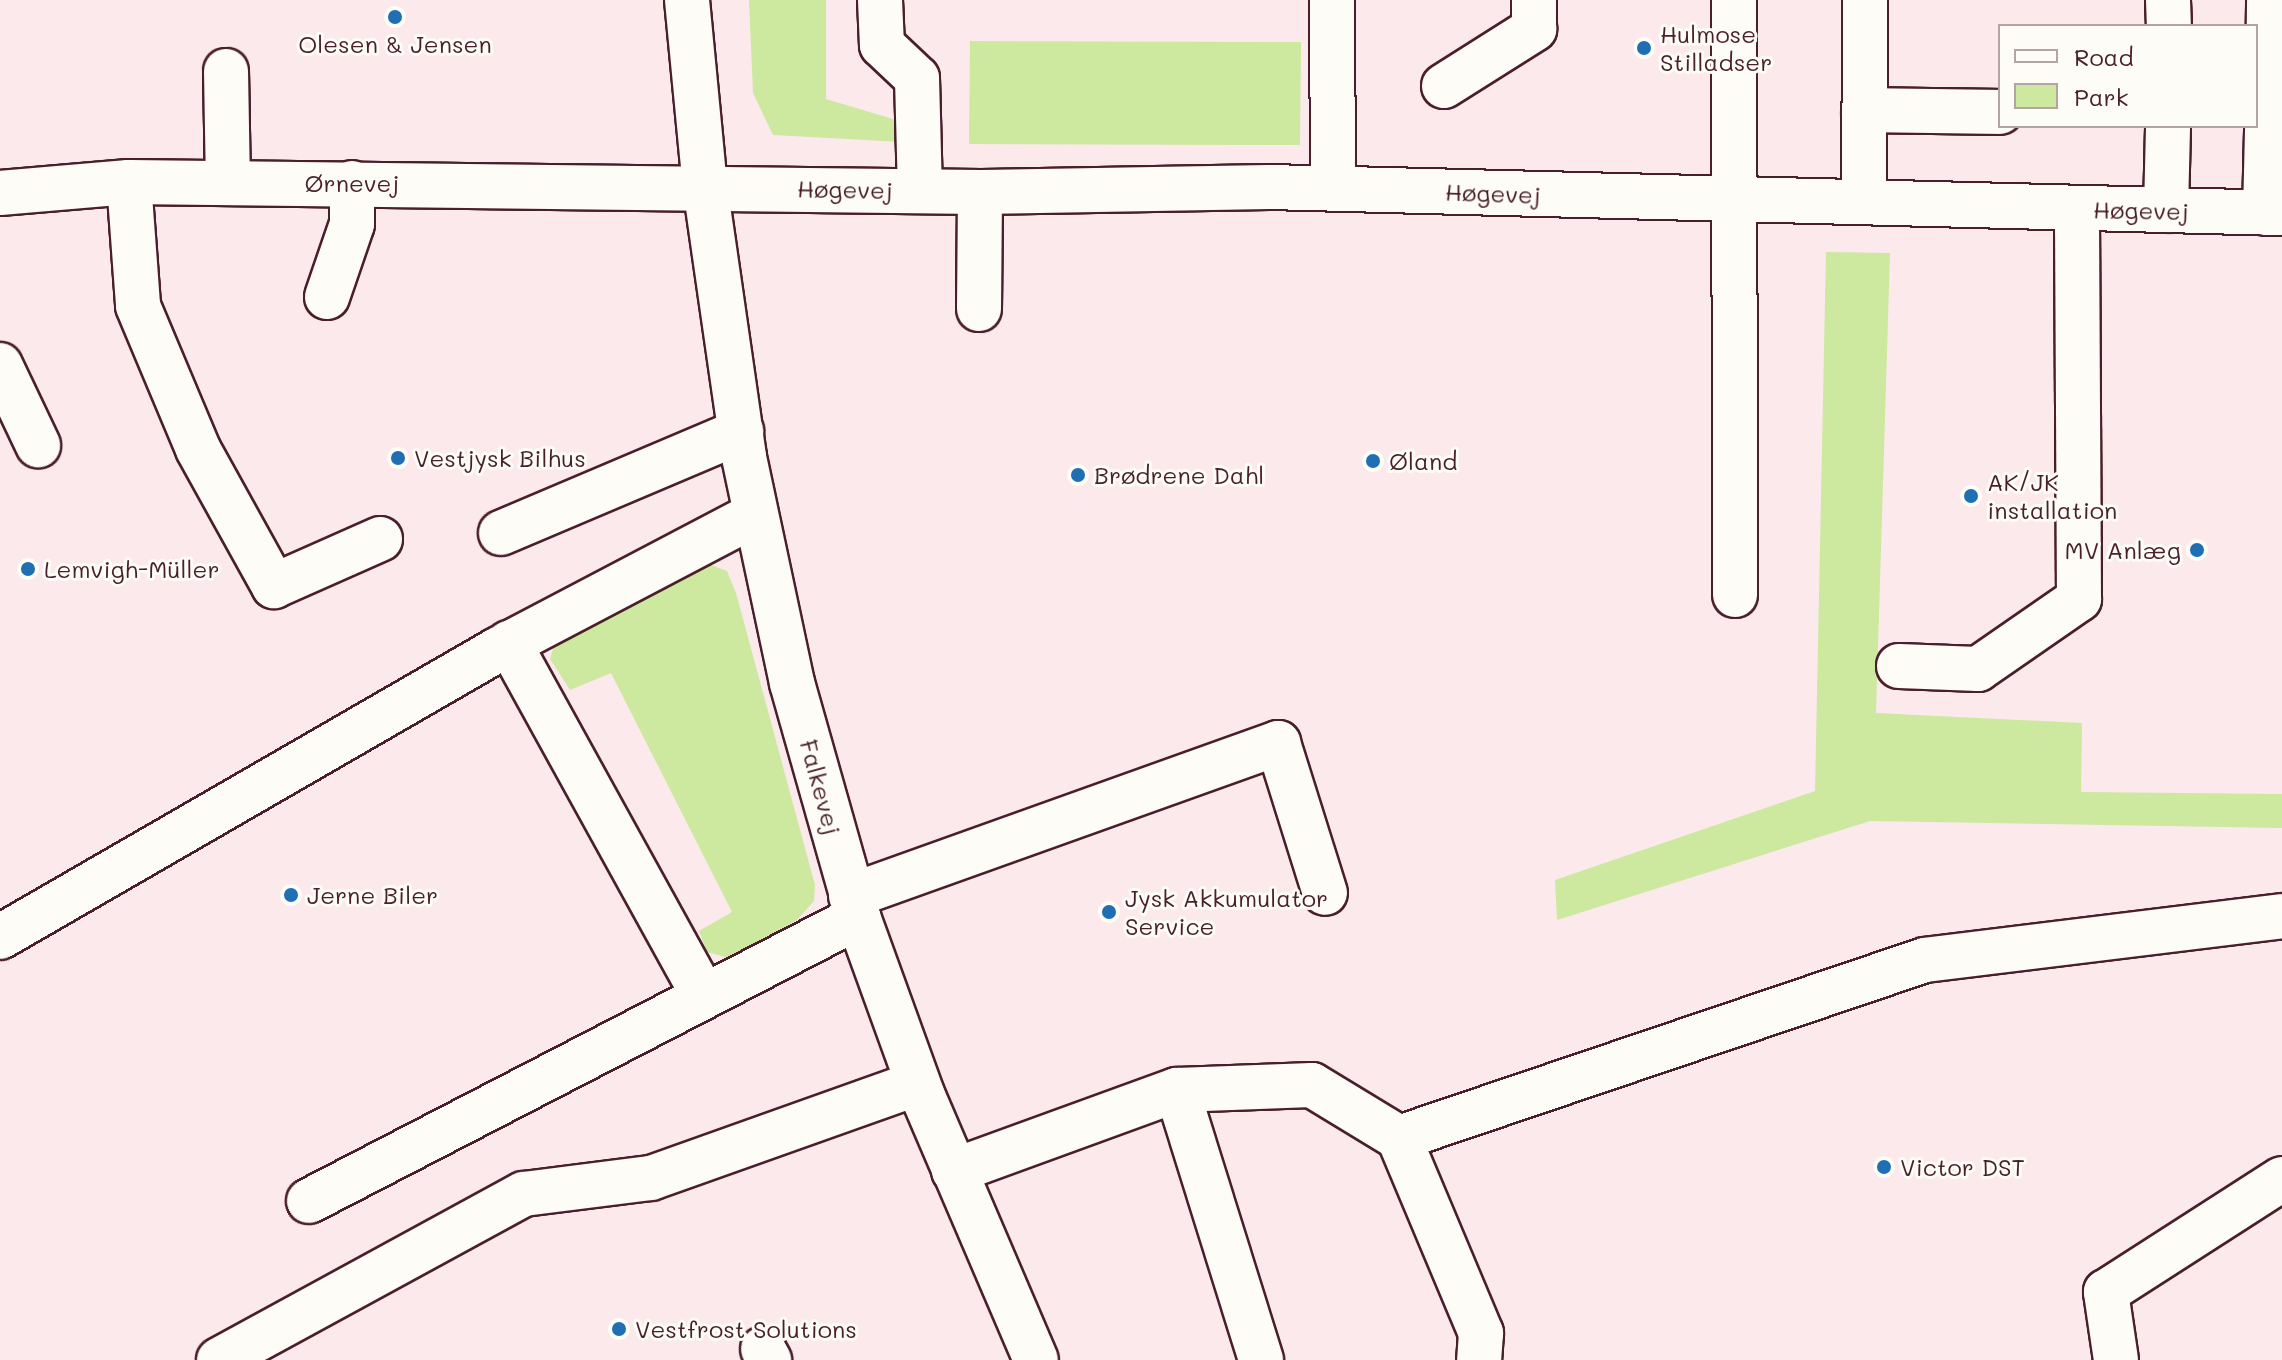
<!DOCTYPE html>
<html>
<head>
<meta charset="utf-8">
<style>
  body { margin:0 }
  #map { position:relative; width:2282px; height:1360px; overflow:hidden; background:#fdfcf7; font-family:Mali,sans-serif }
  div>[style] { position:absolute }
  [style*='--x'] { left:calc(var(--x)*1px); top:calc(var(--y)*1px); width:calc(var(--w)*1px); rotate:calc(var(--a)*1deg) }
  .built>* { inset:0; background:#fbe9ec }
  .green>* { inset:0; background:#cde89f }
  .roads { filter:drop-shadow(2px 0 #4a1f2b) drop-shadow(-2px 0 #4a1f2b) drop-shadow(0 2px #4a1f2b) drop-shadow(0 -2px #4a1f2b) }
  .minor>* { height:44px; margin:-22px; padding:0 22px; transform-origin:22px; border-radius:22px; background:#fdfcf7 }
  .dots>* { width:22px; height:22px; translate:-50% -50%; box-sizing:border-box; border:4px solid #fdfcf7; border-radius:50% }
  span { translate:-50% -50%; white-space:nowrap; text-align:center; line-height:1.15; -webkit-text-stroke:6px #fdfcf7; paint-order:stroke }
  .poi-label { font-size:24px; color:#4a1f2b }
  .left { translate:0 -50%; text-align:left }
  .right { translate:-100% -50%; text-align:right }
  .street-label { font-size:24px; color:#4a1f2b }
  .legend { position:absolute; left:1998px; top:24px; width:260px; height:104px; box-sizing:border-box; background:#fdfcf7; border:2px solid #b5a4a5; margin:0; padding:10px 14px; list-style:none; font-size:24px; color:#4a1f2b }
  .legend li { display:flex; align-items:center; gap:16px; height:40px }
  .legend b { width:40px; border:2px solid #b5a4a5 }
</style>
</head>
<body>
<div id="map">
  <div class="built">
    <i style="clip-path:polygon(evenodd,0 0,2282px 0,2282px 1360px,0 1360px,0 0,2000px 26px,2256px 26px,2256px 126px,2000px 126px,2000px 26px)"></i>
  </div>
  <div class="green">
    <i style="clip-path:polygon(749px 0,826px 0,826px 99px,903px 122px,903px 142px,773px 135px,753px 93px)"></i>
    <i style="clip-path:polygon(970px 41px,1301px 42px,1300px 145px,969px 144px)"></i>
    <i style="clip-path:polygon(1826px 252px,1890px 253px,1876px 713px,2082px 723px,2081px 792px,2282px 794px,2282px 828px,1870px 821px,1557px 920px,1555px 880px,1815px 791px)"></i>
    <i style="clip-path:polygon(701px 561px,727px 571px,736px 593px,815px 885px,814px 901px,797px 920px,729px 958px,707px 952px,699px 931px,732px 912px,611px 673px,570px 690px,550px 659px,556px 639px)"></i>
  </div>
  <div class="roads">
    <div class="minor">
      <i style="--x:687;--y:0;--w:187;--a:84.5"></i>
      <i style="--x:705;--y:186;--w:274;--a:81.8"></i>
      <i style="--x:744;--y:457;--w:231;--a:78"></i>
      <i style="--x:792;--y:683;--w:243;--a:74.2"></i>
      <i style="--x:858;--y:917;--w:188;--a:70.1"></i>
      <i style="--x:922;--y:1094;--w:289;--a:66.8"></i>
      <i style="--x:880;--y:0;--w:45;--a:87.5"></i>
      <i style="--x:882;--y:45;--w:48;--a:43.3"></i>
      <i style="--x:917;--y:78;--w:112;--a:88.5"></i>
      <i style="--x:1332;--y:0;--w:188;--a:89.7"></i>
      <i style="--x:1734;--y:0;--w:595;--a:89.9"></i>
      <i style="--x:2168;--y:0;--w:26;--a:88"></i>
      <i style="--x:226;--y:71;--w:111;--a:89"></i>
      <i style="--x:1444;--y:86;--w:107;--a:-32.3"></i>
      <i style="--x:1534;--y:29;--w:29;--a:-90"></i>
      <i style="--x:2268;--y:87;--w:87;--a:-89.3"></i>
      <i style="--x:1864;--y:110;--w:136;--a:0.8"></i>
      <i style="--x:129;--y:182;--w:124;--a:85.8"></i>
      <i style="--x:138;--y:306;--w:155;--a:67.2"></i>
      <i style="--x:198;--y:449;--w:157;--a:61"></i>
      <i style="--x:274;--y:586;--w:116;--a:-23.9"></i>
      <i style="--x:0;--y:193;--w:129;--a:-4.9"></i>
      <i style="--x:129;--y:182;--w:851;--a:0.67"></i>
      <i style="--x:980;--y:192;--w:289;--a:-1"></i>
      <i style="--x:1269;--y:187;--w:1013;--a:1.47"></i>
      <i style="--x:1864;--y:202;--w:202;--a:-89.7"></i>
      <i style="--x:2166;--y:210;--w:84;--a:-88.6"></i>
      <i style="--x:2265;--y:213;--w:126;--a:-88.6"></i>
      <i style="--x:2268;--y:87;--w:14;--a:0"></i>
      <i style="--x:327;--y:297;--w:77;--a:-71.1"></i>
      <i style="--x:352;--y:224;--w:41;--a:-90"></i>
      <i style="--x:979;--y:309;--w:117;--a:-89.5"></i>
      <i style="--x:0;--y:365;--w:89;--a:64.6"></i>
      <i style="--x:501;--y:533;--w:261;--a:-23"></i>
      <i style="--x:509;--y:643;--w:403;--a:61.1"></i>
      <i style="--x:1899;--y:666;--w:79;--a:2.2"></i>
      <i style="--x:1978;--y:669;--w:123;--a:-34.7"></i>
      <i style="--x:2079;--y:599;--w:391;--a:-90.3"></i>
      <i style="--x:851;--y:896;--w:454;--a:-19.7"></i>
      <i style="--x:1278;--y:743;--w:157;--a:72.6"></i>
      <i style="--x:0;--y:937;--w:574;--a:-30"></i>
      <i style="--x:497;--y:650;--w:290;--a:-27.7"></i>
      <i style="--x:1177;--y:1090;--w:283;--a:72.7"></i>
      <i style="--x:1399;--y:1138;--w:555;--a:-18.7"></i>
      <i style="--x:1925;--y:960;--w:360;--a:-7"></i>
      <i style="--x:954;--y:1171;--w:237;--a:-20"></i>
      <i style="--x:1177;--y:1090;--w:135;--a:-2.1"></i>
      <i style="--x:1312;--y:1085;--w:102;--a:31.3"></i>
      <i style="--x:1399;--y:1138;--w:212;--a:67.2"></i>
      <i style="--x:1481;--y:1333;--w:27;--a:94"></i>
      <i style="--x:309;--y:1201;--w:618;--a:-27.35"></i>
      <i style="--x:763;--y:1349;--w:13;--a:61"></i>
      <i style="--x:219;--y:1360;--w:347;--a:-28.6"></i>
      <i style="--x:524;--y:1194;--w:128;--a:-7.2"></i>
      <i style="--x:651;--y:1178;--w:283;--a:-19.6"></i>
      <i style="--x:2116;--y:1360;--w:69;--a:-98.4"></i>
      <i style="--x:2106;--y:1292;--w:209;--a:-32.7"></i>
    </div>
  </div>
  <div class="dots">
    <i style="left:395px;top:17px;background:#1f6fb2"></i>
    <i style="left:1644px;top:48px;background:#1f6fb2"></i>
    <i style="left:398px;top:458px;background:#1f6fb2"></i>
    <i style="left:1373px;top:461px;background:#1f6fb2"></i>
    <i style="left:1078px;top:475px;background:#1f6fb2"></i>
    <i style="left:1971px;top:496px;background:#1f6fb2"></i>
    <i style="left:2197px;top:550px;background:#1f6fb2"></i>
    <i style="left:28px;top:569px;background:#1f6fb2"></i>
    <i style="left:291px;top:895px;background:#1f6fb2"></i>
    <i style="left:1109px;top:912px;background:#1f6fb2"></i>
    <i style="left:1884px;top:1167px;background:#1f6fb2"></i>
    <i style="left:619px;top:1329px;background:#1f6fb2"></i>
  </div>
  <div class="poi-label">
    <span class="left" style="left:1660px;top:48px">Hulmose<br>Stilladser</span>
    <span style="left:395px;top:44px">Olesen &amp; Jensen</span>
    <span class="left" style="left:414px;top:458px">Vestjysk Bilhus</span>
    <span class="left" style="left:1389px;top:461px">Øland</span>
    <span class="left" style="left:1094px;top:475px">Brødrene Dahl</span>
    <span class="left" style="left:1987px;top:496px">AK/JK<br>installation</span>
    <span class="right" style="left:2181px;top:550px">MV Anlæg</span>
    <span class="left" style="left:44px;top:569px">Lemvigh-Müller</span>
    <span class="left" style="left:307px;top:895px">Jerne Biler</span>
    <span class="left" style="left:1125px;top:912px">Jysk Akkumulator<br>Service</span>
    <span class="left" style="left:1900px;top:1167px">Victor DST</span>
    <span class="left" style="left:635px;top:1329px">Vestfrost Solutions</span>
  </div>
  <div class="street-label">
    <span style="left:352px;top:183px">Ørnevej</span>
    <span style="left:845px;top:189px;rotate:1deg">Høgevej</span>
    <span style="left:1493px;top:193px;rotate:2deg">Høgevej</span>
    <span style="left:2141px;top:210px;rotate:1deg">Høgevej</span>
    <span style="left:821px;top:787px;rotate:75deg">Falkevej</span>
  </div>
  <ul class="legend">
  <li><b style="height:10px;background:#fdfcf7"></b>Road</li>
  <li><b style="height:22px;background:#cde89f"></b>Park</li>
  </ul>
</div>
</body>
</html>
